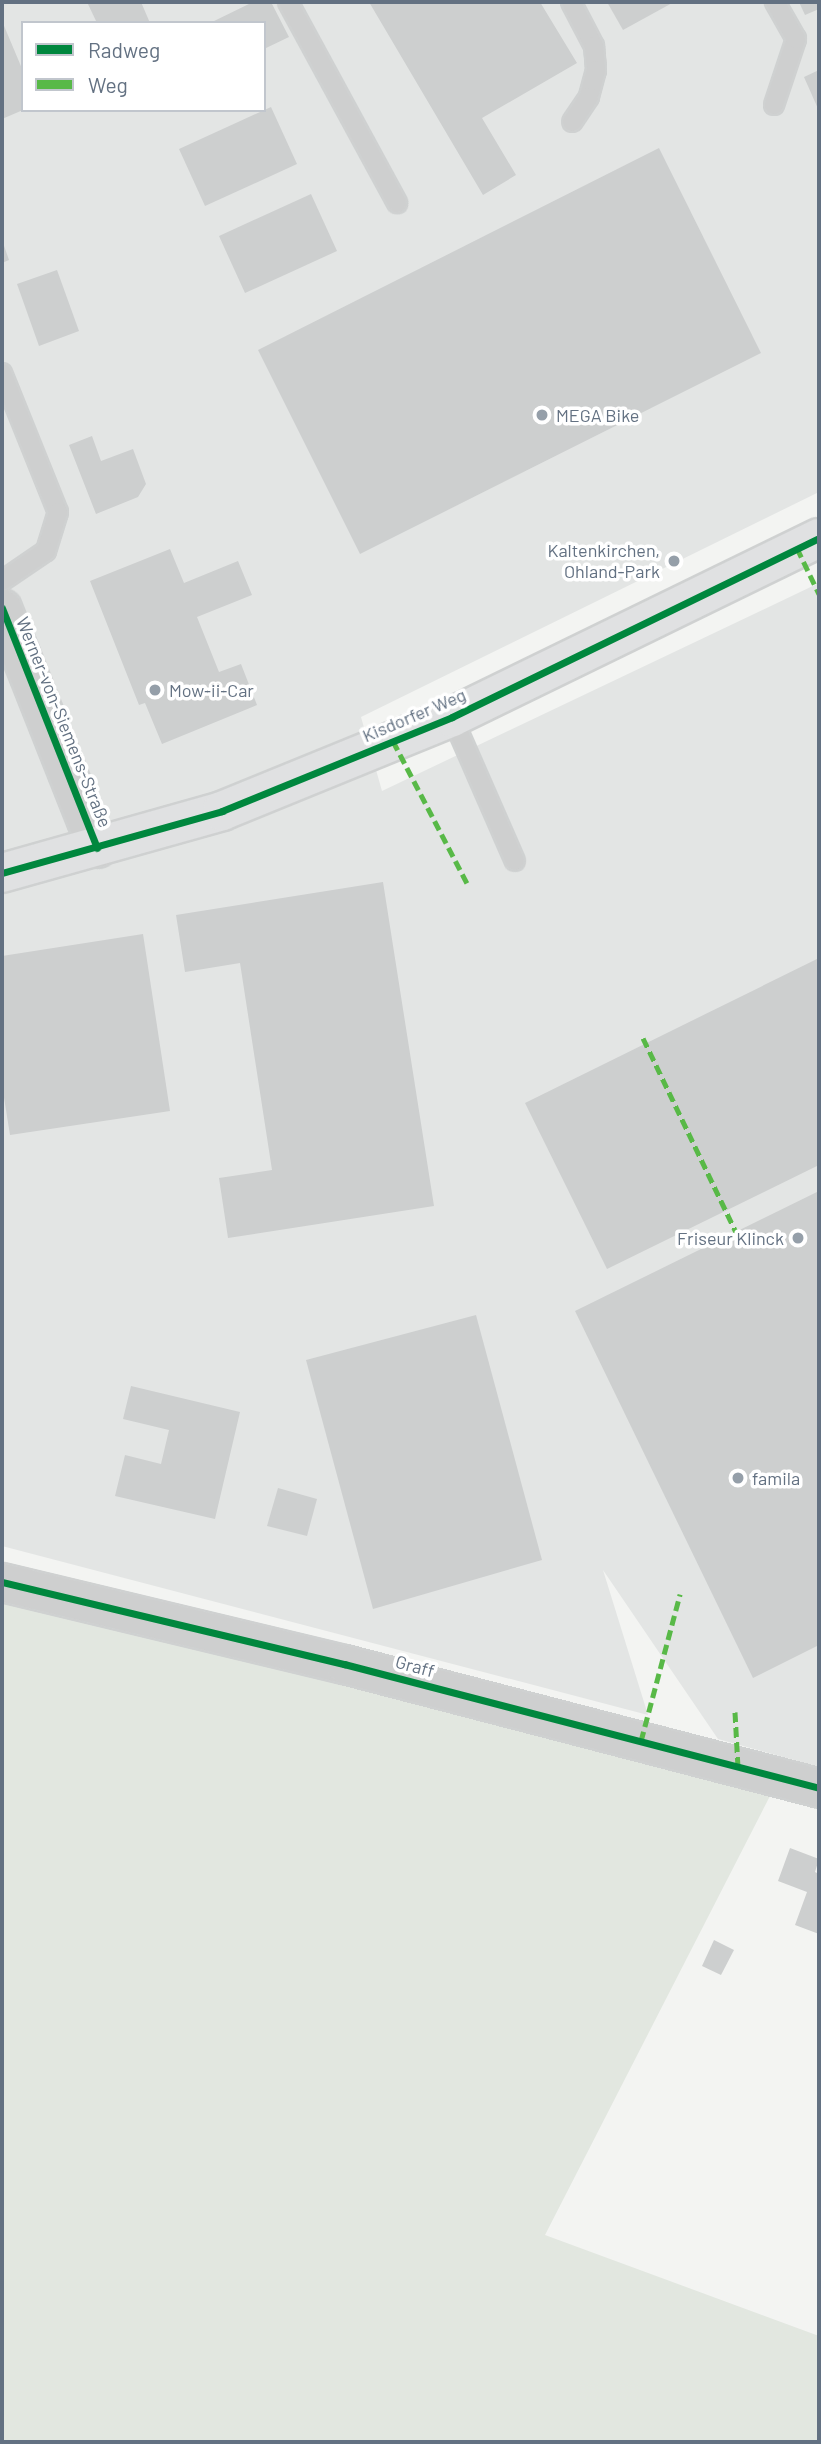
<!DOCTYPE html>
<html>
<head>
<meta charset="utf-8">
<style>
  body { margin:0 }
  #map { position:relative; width:821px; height:2444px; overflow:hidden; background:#f3f4f2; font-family:Barlow,sans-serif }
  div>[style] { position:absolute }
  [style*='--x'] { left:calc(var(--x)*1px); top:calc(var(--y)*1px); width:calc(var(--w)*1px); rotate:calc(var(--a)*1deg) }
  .built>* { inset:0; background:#e3e5e4 }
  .green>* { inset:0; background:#e2e7e0 }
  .building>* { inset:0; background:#cdcfcf }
  .roads { filter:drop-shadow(2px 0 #cfd1d1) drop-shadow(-2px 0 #cfd1d1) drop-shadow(0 2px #cfd1d1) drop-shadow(0 -2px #cfd1d1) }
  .lane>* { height:18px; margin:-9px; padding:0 9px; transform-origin:9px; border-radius:9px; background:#cecfcf }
  .street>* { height:37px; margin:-18.5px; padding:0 18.5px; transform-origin:18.5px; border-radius:18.5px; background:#cecfcf }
  .secondary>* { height:38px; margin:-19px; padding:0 19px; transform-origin:19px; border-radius:19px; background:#e0e1e2 }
  .quiet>* { height:5px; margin-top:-2.5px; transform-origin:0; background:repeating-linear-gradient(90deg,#58b947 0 10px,transparent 0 15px) }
  .cycleway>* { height:7px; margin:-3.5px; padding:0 3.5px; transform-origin:3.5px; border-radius:3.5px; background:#00873e }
  .dots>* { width:19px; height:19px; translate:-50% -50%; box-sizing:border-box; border:4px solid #fff; border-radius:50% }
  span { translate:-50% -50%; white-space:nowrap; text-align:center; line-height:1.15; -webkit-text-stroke:7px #fff; paint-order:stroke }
  .poi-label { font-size:18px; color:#637182 }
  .left { translate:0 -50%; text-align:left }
  .right { translate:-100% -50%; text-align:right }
  .street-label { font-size:18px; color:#637182 }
  .frame { position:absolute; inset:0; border:4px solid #637182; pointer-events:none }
  .legend { position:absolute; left:21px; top:21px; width:245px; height:91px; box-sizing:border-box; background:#fff; border:2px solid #c1c6cd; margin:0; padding:9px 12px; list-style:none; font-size:21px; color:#637182 }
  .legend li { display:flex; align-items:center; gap:14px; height:35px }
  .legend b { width:35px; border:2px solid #c1c6cd }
</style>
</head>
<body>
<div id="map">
  <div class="built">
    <i style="clip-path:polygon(evenodd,2px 2px,819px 2px,819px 492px,361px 717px,382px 791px,819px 583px,819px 1767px,718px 1739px,603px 1570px,648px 1715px,2px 1546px,2px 2px,23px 23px,264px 23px,264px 110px,23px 110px,23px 23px)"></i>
  </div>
  <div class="green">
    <i style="clip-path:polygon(2px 1596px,191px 1637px,399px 1699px,770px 1796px,545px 2235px,819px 2336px,819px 2442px,2px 2442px)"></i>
  </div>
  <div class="building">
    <i style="clip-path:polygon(87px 2px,141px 2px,150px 23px,97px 23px)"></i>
    <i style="clip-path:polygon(253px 2px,271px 2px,289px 37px,264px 49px,264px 23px,210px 23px)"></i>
    <i style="clip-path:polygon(369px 2px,540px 2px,577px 63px,482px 118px,516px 175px,483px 195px)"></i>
    <i style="clip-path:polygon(607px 2px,674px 2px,623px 30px)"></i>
    <i style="clip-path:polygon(799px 2px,819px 2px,819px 9px,805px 15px)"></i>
    <i style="clip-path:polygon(2px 21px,23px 71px,23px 110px,2px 119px)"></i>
    <i style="clip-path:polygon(819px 70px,819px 111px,804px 77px)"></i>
    <i style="clip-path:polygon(271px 107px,297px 164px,205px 206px,179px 149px)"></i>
    <i style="clip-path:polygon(659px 148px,761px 353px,360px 554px,258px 350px)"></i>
    <i style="clip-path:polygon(311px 194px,337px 251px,245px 293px,219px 236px)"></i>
    <i style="clip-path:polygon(2px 240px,9px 260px,2px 263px)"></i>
    <i style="clip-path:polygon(57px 270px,79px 331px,39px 346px,17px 284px)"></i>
    <i style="clip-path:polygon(92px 436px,101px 461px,133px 449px,146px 484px,138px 497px,96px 514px,69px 445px)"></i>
    <i style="clip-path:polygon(170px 549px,184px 583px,238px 561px,252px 595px,197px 617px,219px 672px,241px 664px,257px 705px,162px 744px,145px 703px,139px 705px,90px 581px)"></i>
    <i style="clip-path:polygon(383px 882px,434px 1206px,228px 1238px,219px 1178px,272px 1170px,240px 963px,185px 972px,176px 915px)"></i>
    <i style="clip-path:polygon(143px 934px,170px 1111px,10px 1135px,2px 1085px,2px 956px)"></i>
    <i style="clip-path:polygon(819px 958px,819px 1165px,607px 1269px,525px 1103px)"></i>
    <i style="clip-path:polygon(819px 1191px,819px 1645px,753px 1678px,575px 1311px)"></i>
    <i style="clip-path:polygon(476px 1315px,542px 1560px,373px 1609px,306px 1360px)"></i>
    <i style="clip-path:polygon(131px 1386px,240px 1412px,215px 1519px,115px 1496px,125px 1455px,161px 1464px,169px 1430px,123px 1419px)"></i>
    <i style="clip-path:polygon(278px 1488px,317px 1499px,307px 1536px,267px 1526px)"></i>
    <i style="clip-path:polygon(790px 1848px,819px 1859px,815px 1872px,819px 1874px,819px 1934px,795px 1925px,807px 1892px,778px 1881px)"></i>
    <i style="clip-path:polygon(714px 1940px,734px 1950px,721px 1975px,702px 1966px)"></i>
  </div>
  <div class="roads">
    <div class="lane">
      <i style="--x:288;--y:2;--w:229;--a:61.5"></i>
      <i style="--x:571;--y:2;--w:50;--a:62.4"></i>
      <i style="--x:594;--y:46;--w:24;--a:85"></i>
      <i style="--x:596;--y:70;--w:28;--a:105"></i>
      <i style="--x:589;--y:97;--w:30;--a:124"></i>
      <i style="--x:774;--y:105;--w:70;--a:-71.6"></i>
      <i style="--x:796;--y:39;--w:43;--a:-119.6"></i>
      <i style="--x:2;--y:373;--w:150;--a:68.1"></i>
      <i style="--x:58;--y:512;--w:41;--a:107.1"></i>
      <i style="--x:46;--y:551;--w:53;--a:145.7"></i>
      <i style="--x:452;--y:717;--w:157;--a:66.4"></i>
    </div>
    <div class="street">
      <i style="--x:2;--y:608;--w:258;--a:68.4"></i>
      <i style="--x:2;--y:1582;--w:352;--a:13.5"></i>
      <i style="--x:344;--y:1664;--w:491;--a:14.6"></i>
    </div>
    <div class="secondary">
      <i style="--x:2;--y:873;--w:229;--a:-15.7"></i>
      <i style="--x:222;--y:811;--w:248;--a:-22.2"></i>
      <i style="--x:452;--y:717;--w:408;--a:-26"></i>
    </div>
  </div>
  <div class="quiet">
    <i style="--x:797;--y:548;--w:51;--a:64.4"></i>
    <i style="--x:393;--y:741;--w:162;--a:62.5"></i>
    <i style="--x:643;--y:1038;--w:215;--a:64.4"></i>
    <i style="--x:735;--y:1712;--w:55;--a:86.9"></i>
    <i style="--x:641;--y:1741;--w:152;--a:-75.1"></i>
  </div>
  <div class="cycleway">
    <i style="--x:2;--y:608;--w:258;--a:68.4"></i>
    <i style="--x:2;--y:873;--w:229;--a:-15.7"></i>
    <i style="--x:222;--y:811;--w:248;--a:-22.2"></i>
    <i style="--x:452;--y:717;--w:408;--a:-26"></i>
    <i style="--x:2;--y:1582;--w:352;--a:13.5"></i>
    <i style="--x:344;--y:1664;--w:491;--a:14.6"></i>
  </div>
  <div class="dots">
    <i style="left:542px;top:415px;background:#959fa9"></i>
    <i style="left:674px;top:561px;background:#959fa9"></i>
    <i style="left:155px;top:690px;background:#959fa9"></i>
    <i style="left:798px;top:1238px;background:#959fa9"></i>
    <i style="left:738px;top:1478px;background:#959fa9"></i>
  </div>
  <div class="poi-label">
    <span class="left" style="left:556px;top:415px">MEGA Bike</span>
    <span class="right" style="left:660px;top:561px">Kaltenkirchen,<br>Ohland-Park</span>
    <span class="left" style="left:169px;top:690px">Mow-ii-Car</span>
    <span class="right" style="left:784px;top:1238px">Friseur Klinck</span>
    <span class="left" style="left:752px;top:1478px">famila</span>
  </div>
  <div class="street-label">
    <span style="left:414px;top:715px;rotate:-23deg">Kisdorfer Weg</span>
    <span style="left:64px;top:722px;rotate:68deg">Werner-von-Siemens-Straße</span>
    <span style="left:415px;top:1666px;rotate:15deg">Graff</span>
  </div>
  <div class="frame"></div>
  <ul class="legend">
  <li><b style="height:9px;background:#00873e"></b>Radweg</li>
  <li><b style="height:9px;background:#58b947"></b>Weg</li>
  </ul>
</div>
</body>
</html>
